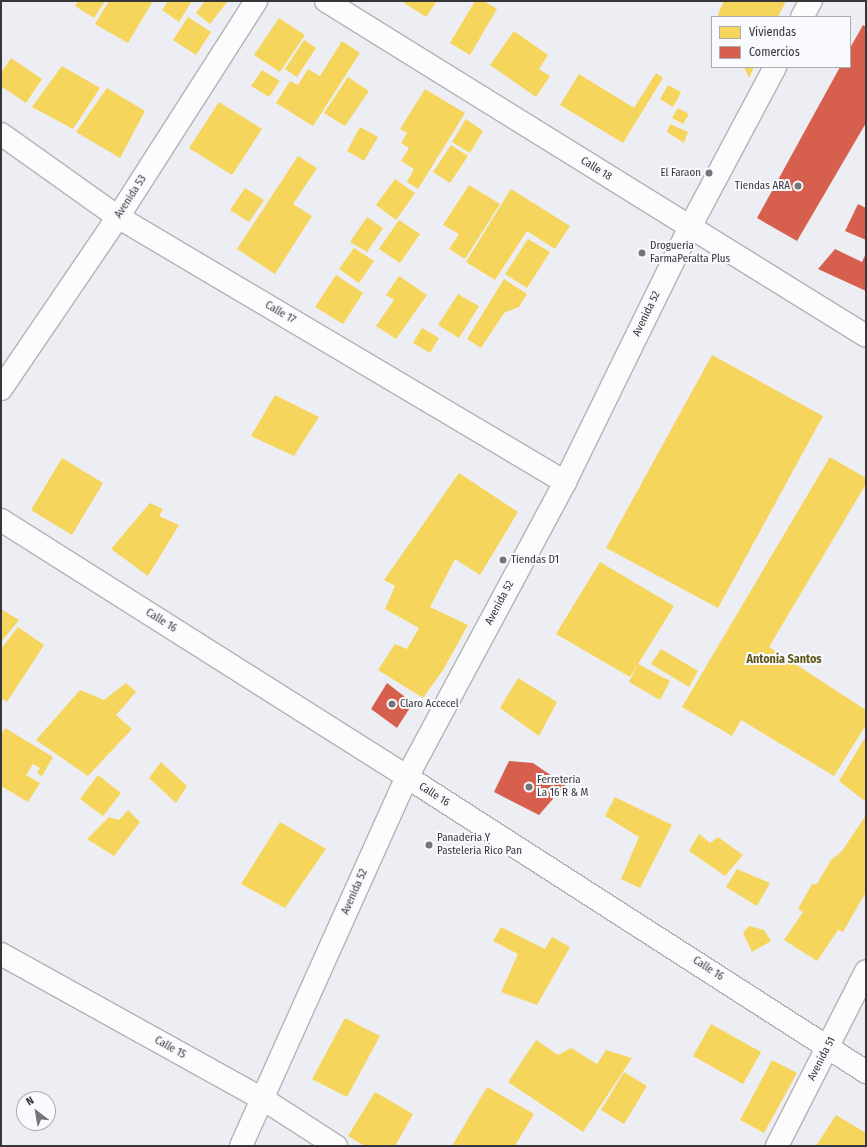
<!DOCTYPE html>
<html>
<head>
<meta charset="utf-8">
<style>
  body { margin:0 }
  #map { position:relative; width:867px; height:1147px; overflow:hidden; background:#edeef4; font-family:"Fira Sans Condensed",sans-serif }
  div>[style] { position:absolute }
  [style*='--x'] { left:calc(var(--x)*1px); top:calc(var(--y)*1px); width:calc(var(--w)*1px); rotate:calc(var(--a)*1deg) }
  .homes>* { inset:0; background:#f6d55c }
  .shops>* { inset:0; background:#d6604d }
  .roads { filter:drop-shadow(1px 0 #b2b3b7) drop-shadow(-1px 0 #b2b3b7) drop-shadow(0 1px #b2b3b7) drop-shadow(0 -1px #b2b3b7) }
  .minor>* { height:22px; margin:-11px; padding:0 11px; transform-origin:11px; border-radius:11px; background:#fcfcfd }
  .tertiary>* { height:22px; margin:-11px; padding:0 11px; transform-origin:11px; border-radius:11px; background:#fcfcfd }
  .dots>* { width:11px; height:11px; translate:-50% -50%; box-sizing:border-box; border:2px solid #f9fafe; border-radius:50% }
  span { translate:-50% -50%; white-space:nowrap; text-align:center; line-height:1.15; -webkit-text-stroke:4px #f9fafe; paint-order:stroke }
  .street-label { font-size:11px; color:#35363a }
  .poi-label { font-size:11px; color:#35363a }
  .right { translate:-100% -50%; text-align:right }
  .left { translate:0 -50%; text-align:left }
  .neighbourhood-label { font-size:12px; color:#5f591d; font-weight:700 }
  .frame { position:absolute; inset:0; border:2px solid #35363a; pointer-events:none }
  .legend { position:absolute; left:711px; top:16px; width:140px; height:52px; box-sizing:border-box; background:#f9fafe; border:1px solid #abacb0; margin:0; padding:5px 7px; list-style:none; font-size:12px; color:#35363a }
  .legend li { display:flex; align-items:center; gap:8px; height:20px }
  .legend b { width:20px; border:1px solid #abacb0 }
  .north { position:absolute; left:16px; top:1091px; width:40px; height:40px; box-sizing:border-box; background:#f9fafe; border:1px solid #abacb0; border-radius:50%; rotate:329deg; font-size:11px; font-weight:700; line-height:16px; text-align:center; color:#35363a }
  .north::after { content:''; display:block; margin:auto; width:14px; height:18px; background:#75767b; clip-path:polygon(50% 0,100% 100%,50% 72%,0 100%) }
</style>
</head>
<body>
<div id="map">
  <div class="homes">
    <i style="clip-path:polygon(78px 1px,105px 1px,94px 18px,75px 6px)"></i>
    <i style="clip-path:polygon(109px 1px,153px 1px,128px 43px,95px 24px)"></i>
    <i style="clip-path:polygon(168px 1px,192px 1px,179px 22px,162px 10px)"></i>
    <i style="clip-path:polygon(205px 1px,228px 1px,210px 24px,196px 13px)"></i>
    <i style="clip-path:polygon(401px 1px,437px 1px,426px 17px)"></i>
    <i style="clip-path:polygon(475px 1px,484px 1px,497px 9px,470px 55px,450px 43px)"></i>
    <i style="clip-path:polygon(724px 1px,786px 1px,778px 17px,719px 17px,718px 14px)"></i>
    <i style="clip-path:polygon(188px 17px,211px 32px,196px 55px,173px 40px)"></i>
    <i style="clip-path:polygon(279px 18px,305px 35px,280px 72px,254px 55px)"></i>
    <i style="clip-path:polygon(514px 31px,548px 55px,539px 69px,550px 76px,536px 97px,490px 65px)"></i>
    <i style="clip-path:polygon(304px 40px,316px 48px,297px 77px,285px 69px)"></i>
    <i style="clip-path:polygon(342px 41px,360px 53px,313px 126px,276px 103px,290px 81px,298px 85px,308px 69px,320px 76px)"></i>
    <i style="clip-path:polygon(11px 58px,42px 79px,26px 103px,1px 86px,1px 73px)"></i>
    <i style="clip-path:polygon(62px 66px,100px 88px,73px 129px,32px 107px)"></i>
    <i style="clip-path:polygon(744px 67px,754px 67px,749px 78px)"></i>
    <i style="clip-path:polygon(262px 70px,280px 81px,269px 97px,251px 86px)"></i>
    <i style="clip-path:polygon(656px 73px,663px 78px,623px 143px,560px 105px,579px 74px,634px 108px)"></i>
    <i style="clip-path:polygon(348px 77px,369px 91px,345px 126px,324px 113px)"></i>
    <i style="clip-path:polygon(668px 85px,681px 92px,673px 107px,660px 99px)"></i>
    <i style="clip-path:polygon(107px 88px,145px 111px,120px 158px,76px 132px)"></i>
    <i style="clip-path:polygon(425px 89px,465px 113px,418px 189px,407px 182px,414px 169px,401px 161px,409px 148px,401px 143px,407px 133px,400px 129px)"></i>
    <i style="clip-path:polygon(219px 102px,262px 129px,232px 175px,189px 148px)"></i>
    <i style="clip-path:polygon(678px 108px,689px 114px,683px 124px,672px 118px)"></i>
    <i style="clip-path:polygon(466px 119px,483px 131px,470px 153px,452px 142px)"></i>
    <i style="clip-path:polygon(670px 124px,688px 132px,684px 143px,667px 132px)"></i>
    <i style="clip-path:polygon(360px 127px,378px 137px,364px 161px,347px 151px)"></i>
    <i style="clip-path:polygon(451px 145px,468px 156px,450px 183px,433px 172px)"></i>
    <i style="clip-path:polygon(298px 156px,317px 168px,293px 204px,312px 216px,275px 274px,237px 249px)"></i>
    <i style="clip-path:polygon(395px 179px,415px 193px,396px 220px,376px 205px)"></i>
    <i style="clip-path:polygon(469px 185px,500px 204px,465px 259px,449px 249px,459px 234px,443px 225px)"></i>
    <i style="clip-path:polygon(245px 188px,264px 200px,249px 222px,230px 210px)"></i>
    <i style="clip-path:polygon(511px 189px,570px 226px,555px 249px,527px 231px,495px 280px,466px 262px)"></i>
    <i style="clip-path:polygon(367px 217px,383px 228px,367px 252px,350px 242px)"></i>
    <i style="clip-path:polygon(399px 220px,420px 234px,400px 263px,379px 249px)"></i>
    <i style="clip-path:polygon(528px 239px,550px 252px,527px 288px,505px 274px)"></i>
    <i style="clip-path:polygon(354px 248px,374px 261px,359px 283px,339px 269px)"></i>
    <i style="clip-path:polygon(336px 275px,363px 293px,343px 324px,315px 307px)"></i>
    <i style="clip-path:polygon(399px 276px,427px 295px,396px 339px,376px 326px,394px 300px,386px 295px)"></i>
    <i style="clip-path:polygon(504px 279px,527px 294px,519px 307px,504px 313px,481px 348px,467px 339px)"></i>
    <i style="clip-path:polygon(458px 294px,479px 306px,459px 338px,438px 325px)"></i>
    <i style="clip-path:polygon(422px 328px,439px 338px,430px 353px,413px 343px)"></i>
    <i style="clip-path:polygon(712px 355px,823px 416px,718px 608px,606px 548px)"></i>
    <i style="clip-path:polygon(275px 395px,319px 417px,294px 456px,251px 436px)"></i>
    <i style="clip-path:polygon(830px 457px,866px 478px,866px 484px,769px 647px,866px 710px,866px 725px,834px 776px,741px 720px,732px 736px,682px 707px)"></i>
    <i style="clip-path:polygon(62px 458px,103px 483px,72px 535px,31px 510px)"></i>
    <i style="clip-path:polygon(459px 473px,518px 512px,480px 575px,455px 559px,430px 607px,468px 625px,443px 670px,423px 698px,378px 670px,395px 644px,407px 649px,419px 628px,385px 609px,395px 586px,384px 580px)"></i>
    <i style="clip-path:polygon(150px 503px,163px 509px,159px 516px,179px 525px,148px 576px,111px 549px)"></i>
    <i style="clip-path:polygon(600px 562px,674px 606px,630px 677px,556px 634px)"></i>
    <i style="clip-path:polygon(1px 609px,19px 620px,1px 642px)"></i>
    <i style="clip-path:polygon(18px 627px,44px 645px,7px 702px,1px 698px,1px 649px)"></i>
    <i style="clip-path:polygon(661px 649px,698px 671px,689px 687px,651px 664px)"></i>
    <i style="clip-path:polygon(638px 664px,670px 681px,660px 700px,629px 682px)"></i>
    <i style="clip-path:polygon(518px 678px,557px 702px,539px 736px,500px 708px)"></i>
    <i style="clip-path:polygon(126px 683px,136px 692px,116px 715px,132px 729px,88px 776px,36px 740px,80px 690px,104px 700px)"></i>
    <i style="clip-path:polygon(5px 728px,53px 757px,42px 776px,37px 773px,40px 768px,33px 764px,26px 775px,40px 783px,28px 802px,1px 786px,1px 735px)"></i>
    <i style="clip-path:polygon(866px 736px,866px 802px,839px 781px)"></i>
    <i style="clip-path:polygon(161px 762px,187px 786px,176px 803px,149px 778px)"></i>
    <i style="clip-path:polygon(98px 775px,121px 793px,103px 816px,80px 799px)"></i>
    <i style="clip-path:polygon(615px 797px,672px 825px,640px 888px,621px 879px,639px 837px,605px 816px)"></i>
    <i style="clip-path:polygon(128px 810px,140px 822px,114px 856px,87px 839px,109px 817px,119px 820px)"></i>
    <i style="clip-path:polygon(866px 815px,866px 892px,843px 932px,838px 930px,817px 961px,784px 940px,803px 912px,798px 909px,812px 884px,817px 884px,831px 860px,842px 851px)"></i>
    <i style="clip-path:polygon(280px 822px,326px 849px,285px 908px,241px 884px)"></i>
    <i style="clip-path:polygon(699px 834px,710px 843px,718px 837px,743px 855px,725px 876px,689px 851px)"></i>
    <i style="clip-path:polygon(737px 869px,770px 883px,757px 906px,726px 887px)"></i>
    <i style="clip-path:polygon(749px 926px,764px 930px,771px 941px,752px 952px,743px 933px)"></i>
    <i style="clip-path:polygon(501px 927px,545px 949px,552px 937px,570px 947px,537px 1005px,501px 992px,518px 954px,493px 941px)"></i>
    <i style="clip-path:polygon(345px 1018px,380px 1036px,347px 1097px,312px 1079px)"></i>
    <i style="clip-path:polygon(711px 1024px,761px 1052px,743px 1084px,693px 1056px)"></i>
    <i style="clip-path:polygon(536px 1040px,558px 1055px,571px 1048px,597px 1064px,606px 1050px,632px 1058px,583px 1132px,508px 1082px)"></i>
    <i style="clip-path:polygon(772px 1060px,797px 1073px,764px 1133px,740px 1120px)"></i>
    <i style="clip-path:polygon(624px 1072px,647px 1086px,624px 1124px,601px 1110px)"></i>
    <i style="clip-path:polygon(487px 1087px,534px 1114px,516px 1144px,519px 1146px,452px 1146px)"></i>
    <i style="clip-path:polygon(375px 1092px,413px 1114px,395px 1146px,365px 1146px,348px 1136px)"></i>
    <i style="clip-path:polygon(836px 1115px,866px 1133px,866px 1146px,816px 1146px)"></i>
  </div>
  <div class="shops">
    <i style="clip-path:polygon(863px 25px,866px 27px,866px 123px,797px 241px,757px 218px,840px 67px,850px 67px,850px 48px)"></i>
    <i style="clip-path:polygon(858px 204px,866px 208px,866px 240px,845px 231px)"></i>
    <i style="clip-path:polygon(835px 249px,862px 262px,866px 253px,866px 291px,818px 269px)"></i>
    <i style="clip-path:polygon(387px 683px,413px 703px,397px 728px,371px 709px)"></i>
    <i style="clip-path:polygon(509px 761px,533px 763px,565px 785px,539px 815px,494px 792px)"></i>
  </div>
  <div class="roads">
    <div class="minor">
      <i style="--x:326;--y:1;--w:635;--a:31.81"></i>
      <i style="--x:802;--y:17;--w:18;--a:-61"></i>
      <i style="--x:1;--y:134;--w:143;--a:35.4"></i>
      <i style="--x:118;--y:217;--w:520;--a:30.66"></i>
      <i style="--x:1;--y:389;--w:208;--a:-55.8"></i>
      <i style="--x:118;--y:217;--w:256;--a:-57.4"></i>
      <i style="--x:1;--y:520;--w:481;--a:32.3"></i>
      <i style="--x:1;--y:954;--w:299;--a:29"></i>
      <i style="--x:263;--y:1099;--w:87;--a:32.8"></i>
      <i style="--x:241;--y:1146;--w:405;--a:-65.8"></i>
      <i style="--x:407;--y:777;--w:335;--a:-61.8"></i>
      <i style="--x:565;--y:482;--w:284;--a:-63.9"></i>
      <i style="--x:690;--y:227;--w:181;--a:-62"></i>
      <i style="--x:777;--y:1146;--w:196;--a:-63"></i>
    </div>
    <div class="tertiary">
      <i style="--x:407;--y:777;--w:546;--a:32.73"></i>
    </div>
  </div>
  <div class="dots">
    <i style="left:709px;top:173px;background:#75767b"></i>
    <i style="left:798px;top:186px;background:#75767b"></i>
    <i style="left:642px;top:253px;background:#75767b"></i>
    <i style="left:503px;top:560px;background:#75767b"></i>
    <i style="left:392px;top:704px;background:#75767b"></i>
    <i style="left:529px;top:787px;background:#75767b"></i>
    <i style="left:429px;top:845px;background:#75767b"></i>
  </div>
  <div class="street-label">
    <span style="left:596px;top:169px;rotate:32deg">Calle 18</span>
    <span style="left:131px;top:197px;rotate:-57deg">Avenida 53</span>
    <span style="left:280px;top:313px;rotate:31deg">Calle 17</span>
    <span style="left:647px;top:314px;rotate:-64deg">Avenida 52</span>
    <span style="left:500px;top:603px;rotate:-62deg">Avenida 52</span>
    <span style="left:161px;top:621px;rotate:32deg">Calle 16</span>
    <span style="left:434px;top:795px;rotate:33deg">Calle 16</span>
    <span style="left:355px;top:892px;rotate:-66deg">Avenida 52</span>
    <span style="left:708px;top:969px;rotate:33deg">Calle 16</span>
    <span style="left:170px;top:1048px;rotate:29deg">Calle 15</span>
    <span style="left:822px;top:1059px;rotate:-63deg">Avenida 51</span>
  </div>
  <div class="poi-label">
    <span class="right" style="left:701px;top:173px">El Faraon</span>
    <span class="right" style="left:790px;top:186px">Tiendas ARA</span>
    <span class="left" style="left:650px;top:253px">Drogueria<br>FarmaPeralta Plus</span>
    <span class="left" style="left:511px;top:560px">Tiendas D1</span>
    <span class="left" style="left:400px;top:704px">Claro Accecel</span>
    <span class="left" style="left:537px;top:787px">Ferreteria<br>La 16 R &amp; M</span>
    <span class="left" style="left:437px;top:845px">Panaderia Y<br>Pasteleria Rico Pan</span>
  </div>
  <div class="neighbourhood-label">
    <span style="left:784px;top:660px">Antonia Santos</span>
  </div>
  <div class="frame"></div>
  <ul class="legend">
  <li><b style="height:11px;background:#f6d55c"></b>Viviendas</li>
  <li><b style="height:11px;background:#d6604d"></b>Comercios</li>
  </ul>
  <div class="north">N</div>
</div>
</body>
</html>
